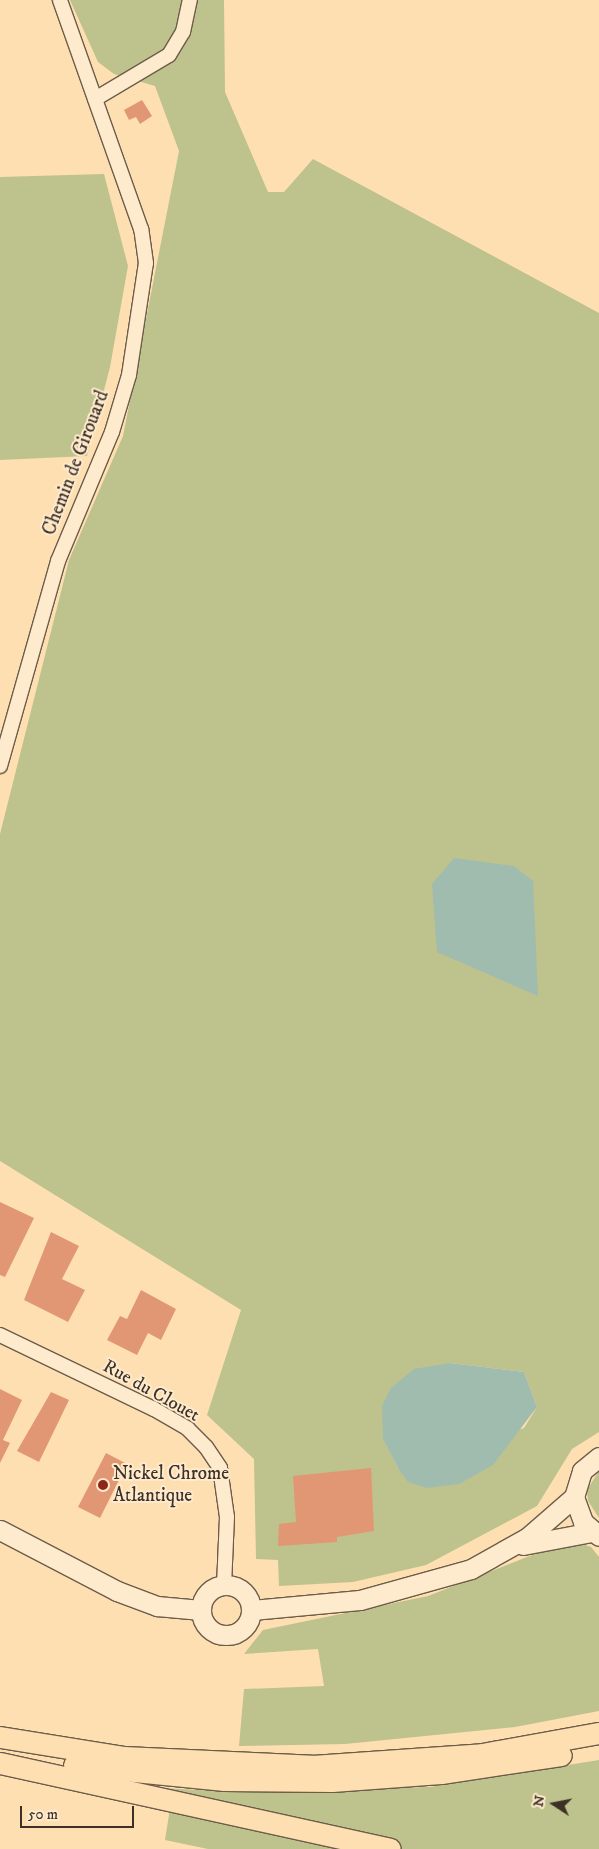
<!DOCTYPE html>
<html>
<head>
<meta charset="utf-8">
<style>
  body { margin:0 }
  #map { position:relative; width:599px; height:1849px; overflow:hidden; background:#fedfb1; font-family:"IM FELL DW Pica",serif }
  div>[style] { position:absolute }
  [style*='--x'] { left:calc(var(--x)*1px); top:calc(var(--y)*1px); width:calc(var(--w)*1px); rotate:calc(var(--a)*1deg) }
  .green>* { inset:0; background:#bec28d }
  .water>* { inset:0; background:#a0bcaf }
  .building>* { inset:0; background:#e19774 }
  .roads { filter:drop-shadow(1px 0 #6c5c4a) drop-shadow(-1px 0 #6c5c4a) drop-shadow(0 1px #6c5c4a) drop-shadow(0 -1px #6c5c4a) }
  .street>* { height:14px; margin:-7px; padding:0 7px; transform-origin:7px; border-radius:7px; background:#feeacc }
  .secondary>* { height:19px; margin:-9.5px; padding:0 9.5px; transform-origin:9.5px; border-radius:9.5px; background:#feeacc }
  .secondary>.ring { margin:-9.5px; padding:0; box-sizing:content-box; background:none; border:19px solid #feeacc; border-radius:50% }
  .primary>* { height:21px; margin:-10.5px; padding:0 10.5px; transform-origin:10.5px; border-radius:10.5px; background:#fedfb1 }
  .dots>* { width:14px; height:14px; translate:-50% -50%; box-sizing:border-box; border:2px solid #feeacc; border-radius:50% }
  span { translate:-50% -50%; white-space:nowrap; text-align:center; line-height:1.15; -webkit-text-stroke:4px #feeacc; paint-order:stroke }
  .street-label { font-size:19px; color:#3c3027 }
  .poi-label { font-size:19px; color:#3c3027 }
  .left { translate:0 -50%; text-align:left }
  .north { position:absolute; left:529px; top:1779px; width:50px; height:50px; -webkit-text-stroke:4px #feeacc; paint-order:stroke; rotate:281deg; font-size:14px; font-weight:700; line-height:20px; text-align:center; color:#3c3027 }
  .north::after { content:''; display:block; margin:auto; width:18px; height:22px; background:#3c3027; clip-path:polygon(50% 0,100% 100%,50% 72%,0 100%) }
  .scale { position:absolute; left:20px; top:1806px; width:114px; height:22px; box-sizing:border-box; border:2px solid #3c3027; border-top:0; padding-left:6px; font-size:15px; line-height:18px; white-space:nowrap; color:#3c3027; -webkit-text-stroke:4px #feeacc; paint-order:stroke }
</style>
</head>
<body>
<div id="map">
  <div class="green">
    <i style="clip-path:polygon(evenodd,70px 0,224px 0,225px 92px,268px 192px,284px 192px,313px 159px,599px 313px,599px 1432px,572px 1449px,537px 1506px,426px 1565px,353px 1582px,279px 1586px,278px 1560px,256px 1559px,254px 1459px,207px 1415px,241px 1310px,0 1161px,0 834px,69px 560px,123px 436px,179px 151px,155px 86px,114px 74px,98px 62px,70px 0,450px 1363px,524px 1372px,537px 1407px,524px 1428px,398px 1468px,383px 1438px,450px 1363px)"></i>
    <i style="clip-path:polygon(104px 174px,128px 266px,110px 367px,87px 456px,0 460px,0 177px)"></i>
    <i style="clip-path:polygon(599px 1471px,599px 1518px,588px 1501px,587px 1490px)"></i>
    <i style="clip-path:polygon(577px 1542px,591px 1547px,599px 1557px,599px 1711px,515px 1727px,345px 1744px,239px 1746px,244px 1689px,324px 1686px,318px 1649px,244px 1654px,263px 1630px,428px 1596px,545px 1550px)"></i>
    <i style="clip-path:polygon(599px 1760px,599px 1849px,208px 1849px,165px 1840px,172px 1796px,161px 1788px,238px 1792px,430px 1787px)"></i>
  </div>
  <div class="water">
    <i style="clip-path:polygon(454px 858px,514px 866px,533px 881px,538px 996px,437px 952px,432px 884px)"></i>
    <i style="clip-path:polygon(450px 1363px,524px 1372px,537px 1407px,493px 1465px,459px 1484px,427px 1488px,408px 1482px,398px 1468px,383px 1439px,382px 1406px,391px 1388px,414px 1369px)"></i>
  </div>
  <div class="building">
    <i style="clip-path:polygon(142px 100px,152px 116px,140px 124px,136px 117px,129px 120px,124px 110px)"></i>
    <i style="clip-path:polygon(0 1202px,34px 1218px,5px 1277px,0 1275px)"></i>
    <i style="clip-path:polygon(51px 1232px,79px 1246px,62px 1279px,85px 1290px,68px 1322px,24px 1300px)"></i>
    <i style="clip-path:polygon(141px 1290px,176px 1309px,161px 1340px,148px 1333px,137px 1355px,107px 1340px,120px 1316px,127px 1319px)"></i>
    <i style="clip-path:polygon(0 1389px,22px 1400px,3px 1440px,10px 1443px,0 1463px)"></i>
    <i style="clip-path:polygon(51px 1392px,69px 1400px,39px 1462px,17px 1451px)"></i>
    <i style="clip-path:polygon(106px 1453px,127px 1464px,100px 1518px,78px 1507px)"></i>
    <i style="clip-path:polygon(371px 1468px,374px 1531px,337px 1537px,337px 1542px,278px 1546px,279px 1524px,296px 1522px,293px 1476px)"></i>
  </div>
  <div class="roads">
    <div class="street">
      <i style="--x:95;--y:99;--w:86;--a:-30.7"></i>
      <i style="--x:169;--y:55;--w:27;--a:-59"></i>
      <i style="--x:183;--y:32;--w:33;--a:-78"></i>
      <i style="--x:0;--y:766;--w:213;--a:-74.2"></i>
      <i style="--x:58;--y:561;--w:140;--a:-67.3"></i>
      <i style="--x:112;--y:432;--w:59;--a:-73.4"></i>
      <i style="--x:129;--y:375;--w:113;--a:-81.4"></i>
      <i style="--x:146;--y:263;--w:34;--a:-98"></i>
      <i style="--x:141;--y:229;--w:243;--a:-109.5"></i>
      <i style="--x:0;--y:1335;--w:171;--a:25.7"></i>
      <i style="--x:154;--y:1409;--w:39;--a:30"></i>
      <i style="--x:188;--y:1429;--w:25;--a:45"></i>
      <i style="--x:206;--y:1447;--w:25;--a:56"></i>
      <i style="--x:220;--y:1468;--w:49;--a:81.9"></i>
      <i style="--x:227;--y:1517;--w:68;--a:92.5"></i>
    </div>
    <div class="secondary">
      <i style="--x:599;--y:1457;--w:22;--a:141"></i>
      <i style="--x:582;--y:1471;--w:27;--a:107"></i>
      <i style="--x:574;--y:1497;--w:27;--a:70"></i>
      <i style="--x:583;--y:1522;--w:21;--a:41"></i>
      <i style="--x:0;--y:1530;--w:132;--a:27.5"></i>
      <i style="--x:117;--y:1591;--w:43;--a:20.6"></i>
      <i style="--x:157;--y:1606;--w:44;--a:5.2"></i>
      <i style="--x:523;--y:1545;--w:70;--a:-10.7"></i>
      <i class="ring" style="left:201px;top:1585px;width:31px;height:31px"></i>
      <i style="--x:252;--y:1610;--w:108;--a:-5.3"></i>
      <i style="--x:360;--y:1600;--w:115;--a:-15.6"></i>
      <i style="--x:471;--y:1569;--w:65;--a:-29.3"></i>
      <i style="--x:528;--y:1537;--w:61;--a:-41"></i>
    </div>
    <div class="primary">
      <i style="--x:0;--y:1737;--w:126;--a:9.2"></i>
      <i style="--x:124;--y:1757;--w:188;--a:2.7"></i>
      <i style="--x:312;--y:1766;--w:170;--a:-4"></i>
      <i style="--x:482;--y:1754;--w:119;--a:-10.2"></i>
      <i style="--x:0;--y:1763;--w:399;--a:12.4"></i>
      <i style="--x:74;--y:1765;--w:151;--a:5.7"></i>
      <i style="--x:224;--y:1780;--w:108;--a:0.5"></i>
      <i style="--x:332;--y:1781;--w:109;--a:-4.2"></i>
      <i style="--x:441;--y:1773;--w:121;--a:-8.5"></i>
    </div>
  </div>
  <div class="dots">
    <i style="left:103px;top:1485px;background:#8f2418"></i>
  </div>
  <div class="street-label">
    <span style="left:76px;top:463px;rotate:-69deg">Chemin de Girouard</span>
    <span style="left:151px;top:1391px;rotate:29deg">Rue du Clouet</span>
  </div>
  <div class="poi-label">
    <span class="left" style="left:113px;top:1485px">Nickel Chrome<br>Atlantique</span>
  </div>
  <div class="north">N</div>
  <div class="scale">50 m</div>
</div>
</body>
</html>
